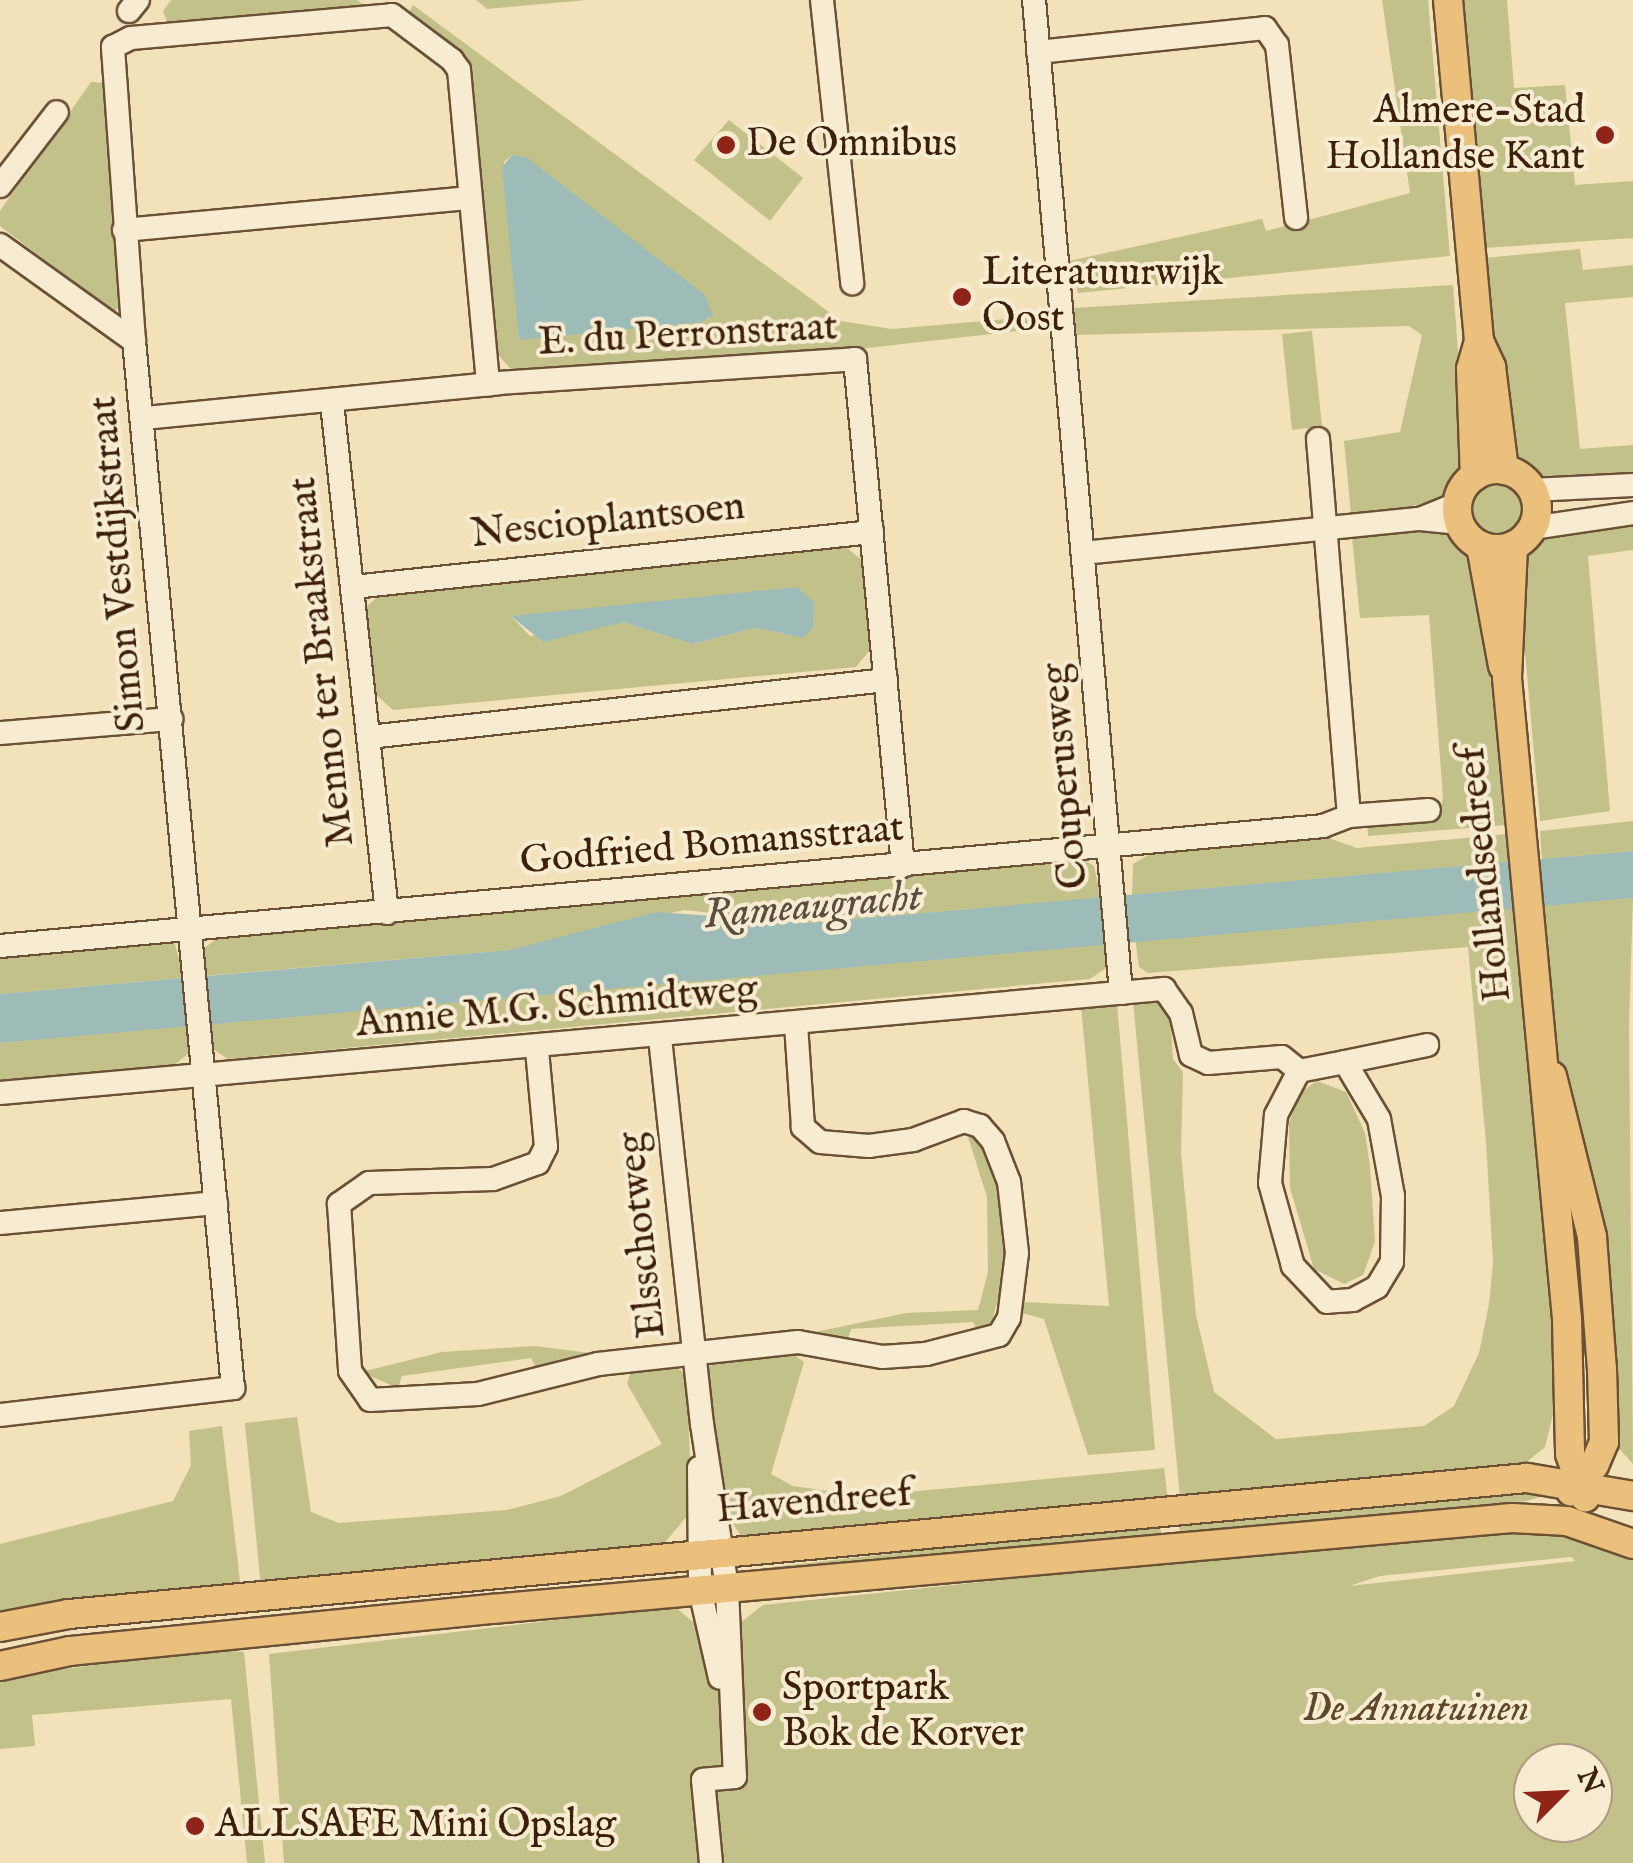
<!DOCTYPE html>
<html>
<head>
<meta charset="utf-8">
<style>
  body { margin:0 }
  #map { position:relative; width:1633px; height:1863px; overflow:hidden; background:#f3e1b9; font-family:"IM FELL English",serif }
  div>[style] { position:absolute }
  [style*='--x'] { left:calc(var(--x)*1px); top:calc(var(--y)*1px); width:calc(var(--w)*1px); rotate:calc(var(--a)*1deg) }
  .green>* { inset:0; background:#c3c18a }
  .round { border-radius:50% }
  .water>* { inset:0; background:#9dbcb7 }
  .roads { filter:drop-shadow(2px 0 #6b5036) drop-shadow(-2px 0 #6b5036) drop-shadow(0 2px #6b5036) drop-shadow(0 -2px #6b5036) }
  .minor>* { height:22px; margin:-11px; padding:0 11px; transform-origin:11px; border-radius:11px; background:#f7ecd2 }
  .major>* { height:28px; margin:-14px; padding:0 14px; transform-origin:14px; border-radius:14px; background:#eac07c }
  .major>.ring { margin:-14px; padding:0; box-sizing:content-box; background:none; border:28px solid #eac07c; border-radius:50% }
  .dots>* { width:28px; height:28px; translate:-50% -50%; box-sizing:border-box; border:5px solid #f7ecd2; border-radius:50% }
  span { translate:-50% -50%; white-space:nowrap; text-align:center; line-height:1.15; -webkit-text-stroke:8px #f7ecd2; paint-order:stroke }
  .poi-label { font-size:40px; color:#3e1f0a }
  .right { translate:-100% -50%; text-align:right }
  .left { translate:0 -50%; text-align:left }
  .street-label { font-size:40px; color:#3e1f0a }
  .park-label { font-size:40px; color:#5f482a; font-style:italic }
  .water-label { font-size:42px; color:#5a4e3e; font-style:italic }
  .north { position:absolute; left:1513px; top:1743px; width:100px; height:100px; box-sizing:border-box; background:#f7ecd2; border:2px solid #ad9a82; border-radius:50%; rotate:66deg; font-size:28px; font-weight:700; line-height:40px; text-align:center; color:#3e1f0a }
  .north::after { content:''; display:block; margin:auto; width:35px; height:45px; background:#8f2418; clip-path:polygon(50% 0,100% 100%,50% 72%,0 100%) }
</style>
</head>
<body>
<div id="map">
  <div class="green">
    <i style="clip-path:polygon(171px 0,357px 0,370px 9px,170px 29px,163px 11px)"></i>
    <i style="clip-path:polygon(476px 0,587px 0,487px 9px)"></i>
    <i style="clip-path:polygon(1382px 0,1428px 0,1450px 256px,1078px 293px,1069px 261px,1262px 219px,1266px 231px,1410px 193px)"></i>
    <i style="clip-path:polygon(1461px 0,1507px 0,1514px 88px,1565px 85px,1575px 185px,1633px 181px,1633px 238px,1483px 248px)"></i>
    <i style="clip-path:polygon(evenodd,413px 5px,841px 321px,892px 329px,1052px 315px,1053px 327px,858px 349px,511px 369px,494px 350px,467px 71px,408px 15px,413px 5px,512px 155px,709px 319px,519px 339px,504px 162px,512px 155px)"></i>
    <i style="clip-path:polygon(91px 82px,105px 83px,122px 305px,113px 312px,0 226px,0 211px)"></i>
    <i style="clip-path:polygon(729px 120px,803px 178px,770px 221px,694px 160px)"></i>
    <i style="clip-path:polygon(1580px 249px,1583px 270px,1633px 265px,1633px 297px,1565px 303px,1580px 449px,1633px 445px,1633px 478px,1550px 486px,1513px 461px,1507px 446px,1484px 258px)"></i>
    <i style="clip-path:polygon(1453px 285px,1467px 470px,1447px 498px,1385px 512px,1351px 514px,1344px 441px,1400px 432px,1422px 335px,1409px 326px,1076px 335px,1073px 308px)"></i>
    <i style="clip-path:polygon(1312px 331px,1322px 426px,1292px 430px,1282px 334px)"></i>
    <i class="round" style="left:1473px;top:485px;width:48px;height:48px"></i>
    <i style="clip-path:polygon(1633px 523px,1633px 550px,1588px 556px,1610px 811px,1540px 821px,1518px 573px,1542px 534px)"></i>
    <i style="clip-path:polygon(1380px 531px,1443px 533px,1472px 555px,1497px 700px,1506px 825px,1368px 836px,1367px 822px,1440px 812px,1443px 797px,1429px 615px,1360px 618px,1352px 537px)"></i>
    <i style="clip-path:polygon(evenodd,846px 547px,865px 563px,873px 646px,856px 667px,393px 710px,373px 692px,366px 607px,387px 589px,846px 547px,511px 616px,813px 628px,793px 636px,755px 628px,692px 644px,624px 622px,530px 636px,511px 616px)"></i>
    <i style="clip-path:polygon(1633px 821px,1633px 851px,1542px 859px,1540px 831px)"></i>
    <i style="clip-path:polygon(1508px 834px,1511px 862px,1132px 895px,1133px 864px,1153px 852px,1323px 836px,1357px 848px)"></i>
    <i style="clip-path:polygon(1080px 858px,1094px 866px,1101px 898px,808px 923px,684px 910px,509px 950px,204px 976px,202px 950px,216px 939px)"></i>
    <i style="clip-path:polygon(1633px 898px,1629px 1024px,1633px 1464px,1615px 1444px,1559px 1072px,1544px 905px)"></i>
    <i style="clip-path:polygon(1515px 908px,1558px 1358px,1558px 1394px,1545px 1447px,1523px 1465px,1180px 1498px,1133px 1001px,1158px 999px,1170px 1011px,1173px 1059px,1183px 1072px,1181px 1152px,1196px 1315px,1214px 1392px,1276px 1439px,1424px 1426px,1454px 1406px,1479px 1353px,1489px 1304px,1493px 1262px,1486px 1142px,1468px 947px,1148px 973px,1139px 967px,1135px 938px)"></i>
    <i style="clip-path:polygon(174px 941px,184px 978px,0 994px,0 955px)"></i>
    <i style="clip-path:polygon(1104px 941px,1106px 968px,1090px 979px,228px 1059px,211px 1048px,208px 1023px)"></i>
    <i style="clip-path:polygon(1117px 1003px,1155px 1450px,1088px 1455px,1044px 1319px,1022px 1313px,1021px 1302px,1109px 1306px,1081px 1006px)"></i>
    <i style="clip-path:polygon(189px 1025px,191px 1051px,176px 1064px,0 1082px,0 1043px)"></i>
    <i style="clip-path:polygon(1317px 1081px,1346px 1092px,1365px 1133px,1370px 1166px,1375px 1242px,1363px 1275px,1344px 1284px,1314px 1269px,1290px 1188px,1289px 1123px,1301px 1092px)"></i>
    <i style="clip-path:polygon(979px 1133px,1004px 1192px,1010px 1255px,990px 1328px,978px 1332px,973px 1322px,851px 1329px,846px 1344px,801px 1335px,906px 1313px,978px 1310px,988px 1272px,987px 1197px,968px 1137px)"></i>
    <i style="clip-path:polygon(535px 1346px,590px 1353px,538px 1372px,531px 1358px,402px 1376px,398px 1388px,361px 1372px,442px 1352px)"></i>
    <i style="clip-path:polygon(789px 1351px,804px 1362px,771px 1474px,793px 1486px,864px 1496px,1164px 1468px,1168px 1500px,742px 1538px,727px 1514px,712px 1444px,708px 1366px)"></i>
    <i style="clip-path:polygon(669px 1365px,682px 1371px,687px 1386px,692px 1510px,662px 1546px,261px 1588px,245px 1423px,297px 1417px,311px 1512px,339px 1523px,507px 1510px,561px 1496px,662px 1444px,627px 1384px,632px 1367px)"></i>
    <i style="clip-path:polygon(222px 1426px,241px 1590px,0 1617px,0 1544px,173px 1501px,191px 1465px,189px 1431px)"></i>
    <i style="clip-path:polygon(1509px 1489px,1566px 1490px,1526px 1501px,1209px 1529px,1181px 1539px,1179px 1524px)"></i>
    <i style="clip-path:polygon(1160px 1524px,1162px 1539px,751px 1572px,762px 1568px)"></i>
    <i style="clip-path:polygon(evenodd,1527px 1525px,1633px 1557px,1633px 1863px,284px 1863px,269px 1654px,674px 1606px,700px 1628px,740px 1623px,763px 1605px,1527px 1525px,1571px 1557px,1575px 1561px,1349px 1586px,1380px 1576px,1571px 1557px,1527px 1525px,1533px 1763px,1593px 1763px,1593px 1823px,1533px 1823px,1533px 1763px)"></i>
    <i style="clip-path:polygon(216px 1650px,244px 1652px,265px 1863px,247px 1863px,231px 1699px,32px 1715px,35px 1746px,0 1749px,0 1677px)"></i>
  </div>
  <div class="water">
    <i style="clip-path:polygon(512px 155px,526px 157px,704px 294px,713px 315px,702px 322px,519px 340px,502px 167px)"></i>
    <i style="clip-path:polygon(797px 587px,814px 602px,813px 627px,803px 638px,755px 628px,692px 644px,623px 622px,543px 642px,511px 616px)"></i>
    <i style="clip-path:polygon(1633px 851px,1633px 898px,0 1043px,0 994px,509px 950px,657px 912px,808px 923px)"></i>
  </div>
  <div class="roads">
    <div class="minor">
      <i style="--x:822;--y:0;--w:285;--a:83.9"></i>
      <i style="--x:1034;--y:0;--w:997;--a:84.99"></i>
      <i style="--x:129;--y:11;--w:14;--a:-51"></i>
      <i style="--x:1038;--y:52;--w:228;--a:-6"></i>
      <i style="--x:1265;--y:28;--w:21;--a:55"></i>
      <i style="--x:1277;--y:45;--w:174;--a:83.7"></i>
      <i style="--x:0;--y:186;--w:93;--a:-52.4"></i>
      <i style="--x:124;--y:230;--w:345;--a:-5.3"></i>
      <i style="--x:0;--y:245;--w:165;--a:35.6"></i>
      <i style="--x:332;--y:403;--w:513;--a:83.84"></i>
      <i style="--x:144;--y:418;--w:356;--a:-5.6"></i>
      <i style="--x:498;--y:383;--w:358;--a:-3.8"></i>
      <i style="--x:855;--y:359;--w:509;--a:84.59"></i>
      <i style="--x:1318;--y:439;--w:378;--a:85.3"></i>
      <i style="--x:1532;--y:490;--w:101;--a:-2.8"></i>
      <i style="--x:1420;--y:519;--w:40;--a:-22"></i>
      <i style="--x:1532;--y:528;--w:102;--a:-8.4"></i>
      <i style="--x:1083;--y:553;--w:339;--a:-5.8"></i>
      <i style="--x:1420;--y:519;--w:40;--a:5.7"></i>
      <i style="--x:353;--y:587;--w:522;--a:-6.05"></i>
      <i style="--x:0;--y:733;--w:172;--a:-4.7"></i>
      <i style="--x:369;--y:737;--w:520;--a:-6.29"></i>
      <i style="--x:0;--y:946;--w:1328;--a:-5.18"></i>
      <i style="--x:1323;--y:826;--w:28;--a:-21"></i>
      <i style="--x:1349;--y:816;--w:80;--a:-4.3"></i>
      <i style="--x:660;--y:1038;--w:388;--a:83.8"></i>
      <i style="--x:702;--y:1424;--w:166;--a:81.3"></i>
      <i style="--x:727;--y:1588;--w:189;--a:87.6"></i>
      <i style="--x:735;--y:1777;--w:32;--a:175"></i>
      <i style="--x:703;--y:1780;--w:83;--a:84.5"></i>
      <i style="--x:537;--y:1050;--w:97;--a:84.7"></i>
      <i style="--x:546;--y:1147;--w:18;--a:117"></i>
      <i style="--x:538;--y:1163;--w:48;--a:160.4"></i>
      <i style="--x:493;--y:1179;--w:124;--a:178.2"></i>
      <i style="--x:369;--y:1183;--w:37;--a:145"></i>
      <i style="--x:339;--y:1204;--w:167;--a:86.2"></i>
      <i style="--x:350;--y:1371;--w:35;--a:55"></i>
      <i style="--x:370;--y:1400;--w:108;--a:-3.2"></i>
      <i style="--x:478;--y:1394;--w:124;--a:-14"></i>
      <i style="--x:598;--y:1364;--w:201;--a:-6.3"></i>
      <i style="--x:798;--y:1342;--w:85;--a:10.1"></i>
      <i style="--x:882;--y:1357;--w:44;--a:-3.9"></i>
      <i style="--x:926;--y:1354;--w:75;--a:-14.6"></i>
      <i style="--x:999;--y:1335;--w:20;--a:-60"></i>
      <i style="--x:1009;--y:1318;--w:65;--a:-83"></i>
      <i style="--x:1017;--y:1253;--w:71;--a:-96.4"></i>
      <i style="--x:1009;--y:1182;--w:44;--a:-111.3"></i>
      <i style="--x:993;--y:1141;--w:20;--a:-131"></i>
      <i style="--x:980;--y:1126;--w:17;--a:-163"></i>
      <i style="--x:964;--y:1121;--w:54;--a:159.6"></i>
      <i style="--x:913;--y:1140;--w:44;--a:172.2"></i>
      <i style="--x:869;--y:1146;--w:49;--a:-175.3"></i>
      <i style="--x:820;--y:1142;--w:23;--a:-139"></i>
      <i style="--x:803;--y:1127;--w:103;--a:-93.9"></i>
      <i style="--x:1345;--y:1062;--w:66;--a:59.2"></i>
      <i style="--x:1379;--y:1119;--w:78;--a:79.7"></i>
      <i style="--x:1393;--y:1196;--w:66;--a:90.9"></i>
      <i style="--x:1392;--y:1262;--w:29;--a:121"></i>
      <i style="--x:1377;--y:1287;--w:27;--a:152"></i>
      <i style="--x:1353;--y:1300;--w:26;--a:176"></i>
      <i style="--x:1327;--y:1302;--w:50;--a:-133.4"></i>
      <i style="--x:1293;--y:1266;--w:86;--a:-105.5"></i>
      <i style="--x:1270;--y:1183;--w:68;--a:-85"></i>
      <i style="--x:1276;--y:1115;--w:50;--a:-62.4"></i>
      <i style="--x:1299;--y:1071;--w:47;--a:-11.1"></i>
      <i style="--x:1345;--y:1062;--w:84;--a:-11.7"></i>
      <i style="--x:0;--y:1093;--w:1169;--a:-5.11"></i>
      <i style="--x:1164;--y:989;--w:29;--a:55"></i>
      <i style="--x:1181;--y:1013;--w:43;--a:76.6"></i>
      <i style="--x:1191;--y:1055;--w:19;--a:25"></i>
      <i style="--x:1208;--y:1063;--w:74;--a:-4.6"></i>
      <i style="--x:1282;--y:1057;--w:22;--a:39"></i>
      <i style="--x:0;--y:1223;--w:217;--a:-5.3"></i>
      <i style="--x:0;--y:1415;--w:235;--a:-6.6"></i>
      <i style="--x:233;--y:1388;--w:1052;--a:-95.4"></i>
      <i style="--x:134;--y:341;--w:295;--a:-94.1"></i>
      <i style="--x:113;--y:47;--w:20;--a:-27"></i>
      <i style="--x:131;--y:38;--w:262;--a:-5"></i>
      <i style="--x:392;--y:15;--w:75;--a:36.9"></i>
      <i style="--x:452;--y:60;--w:12;--a:55"></i>
      <i style="--x:459;--y:70;--w:316;--a:84.7"></i>
      <i style="--x:699;--y:1468;--w:122;--a:89.5"></i>
      <i style="--x:700;--y:1590;--w:90;--a:77.2"></i>
    </div>
    <div class="major">
      <i style="--x:1448;--y:0;--w:342;--a:84.8"></i>
      <i style="--x:1479;--y:341;--w:29;--a:106"></i>
      <i style="--x:1471;--y:369;--w:107;--a:87.9"></i>
      <i style="--x:1479;--y:341;--w:29;--a:65"></i>
      <i style="--x:1491;--y:367;--w:104;--a:82.8"></i>
      <i class="ring" style="left:1457px;top:469px;width:52px;height:52px"></i>
      <i style="--x:1481;--y:546;--w:122;--a:79.6"></i>
      <i style="--x:1513;--y:546;--w:132;--a:92.6"></i>
      <i style="--x:1507;--y:678;--w:644;--a:84.65"></i>
      <i style="--x:1567;--y:1319;--w:135;--a:88.7"></i>
      <i style="--x:1570;--y:1454;--w:46;--a:70.8"></i>
      <i style="--x:1552;--y:1076;--w:166;--a:76"></i>
      <i style="--x:1592;--y:1237;--w:132;--a:85.7"></i>
      <i style="--x:1602;--y:1369;--w:73;--a:88.4"></i>
      <i style="--x:1604;--y:1442;--w:25;--a:113"></i>
      <i style="--x:1594;--y:1465;--w:35;--a:131"></i>
      <i style="--x:0;--y:1627;--w:70;--a:-10.7"></i>
      <i style="--x:69;--y:1614;--w:1464;--a:-5.33"></i>
      <i style="--x:1527;--y:1478;--w:108;--a:9.6"></i>
      <i style="--x:0;--y:1666;--w:72;--a:-12.1"></i>
      <i style="--x:70;--y:1651;--w:424;--a:-5.7"></i>
      <i style="--x:492;--y:1609;--w:1024;--a:-5.1"></i>
      <i style="--x:1512;--y:1518;--w:55;--a:3.1"></i>
      <i style="--x:1567;--y:1521;--w:70;--a:19.2"></i>
    </div>
  </div>
  <div class="dots">
    <i style="left:1605px;top:135px;background:#8f2418"></i>
    <i style="left:726px;top:145px;background:#8f2418"></i>
    <i style="left:962px;top:297px;background:#8f2418"></i>
    <i style="left:762px;top:1712px;background:#8f2418"></i>
    <i style="left:195px;top:1826px;background:#8f2418"></i>
  </div>
  <div class="poi-label">
    <span class="right" style="left:1585px;top:135px">Almere-Stad<br>Hollandse Kant</span>
    <span class="left" style="left:746px;top:145px">De Omnibus</span>
    <span class="left" style="left:982px;top:297px">Literatuurwijk<br>Oost</span>
    <span class="left" style="left:782px;top:1712px">Sportpark<br>Bok de Korver</span>
    <span class="left" style="left:215px;top:1826px">ALLSAFE Mini Opslag</span>
  </div>
  <div class="street-label">
    <span style="left:688px;top:336px;rotate:-3deg">E. du Perronstraat</span>
    <span style="left:608px;top:522px;rotate:-6deg">Nescioplantsoen</span>
    <span style="left:119px;top:564px;rotate:-95deg">Simon Vestdijkstraat</span>
    <span style="left:323px;top:662px;rotate:-96deg">Menno ter Braakstraat</span>
    <span style="left:1066px;top:776px;rotate:-95deg">Couperusweg</span>
    <span style="left:712px;top:846px;rotate:-5deg">Godfried Bomansstraat</span>
    <span style="left:1486px;top:874px;rotate:-96deg">Hollandsedreef</span>
    <span style="left:557px;top:1008px;rotate:-5deg">Annie M.G. Schmidtweg</span>
    <span style="left:643px;top:1235px;rotate:-96deg">Elsschotweg</span>
    <span style="left:814px;top:1503px;rotate:-5deg">Havendreef</span>
  </div>
  <div class="park-label">
    <span style="left:1416px;top:1710px">De Annatuinen</span>
  </div>
  <div class="water-label">
    <span style="left:813px;top:907px;rotate:-5deg">Rameaugracht</span>
  </div>
  <div class="north">N</div>
</div>
</body>
</html>
